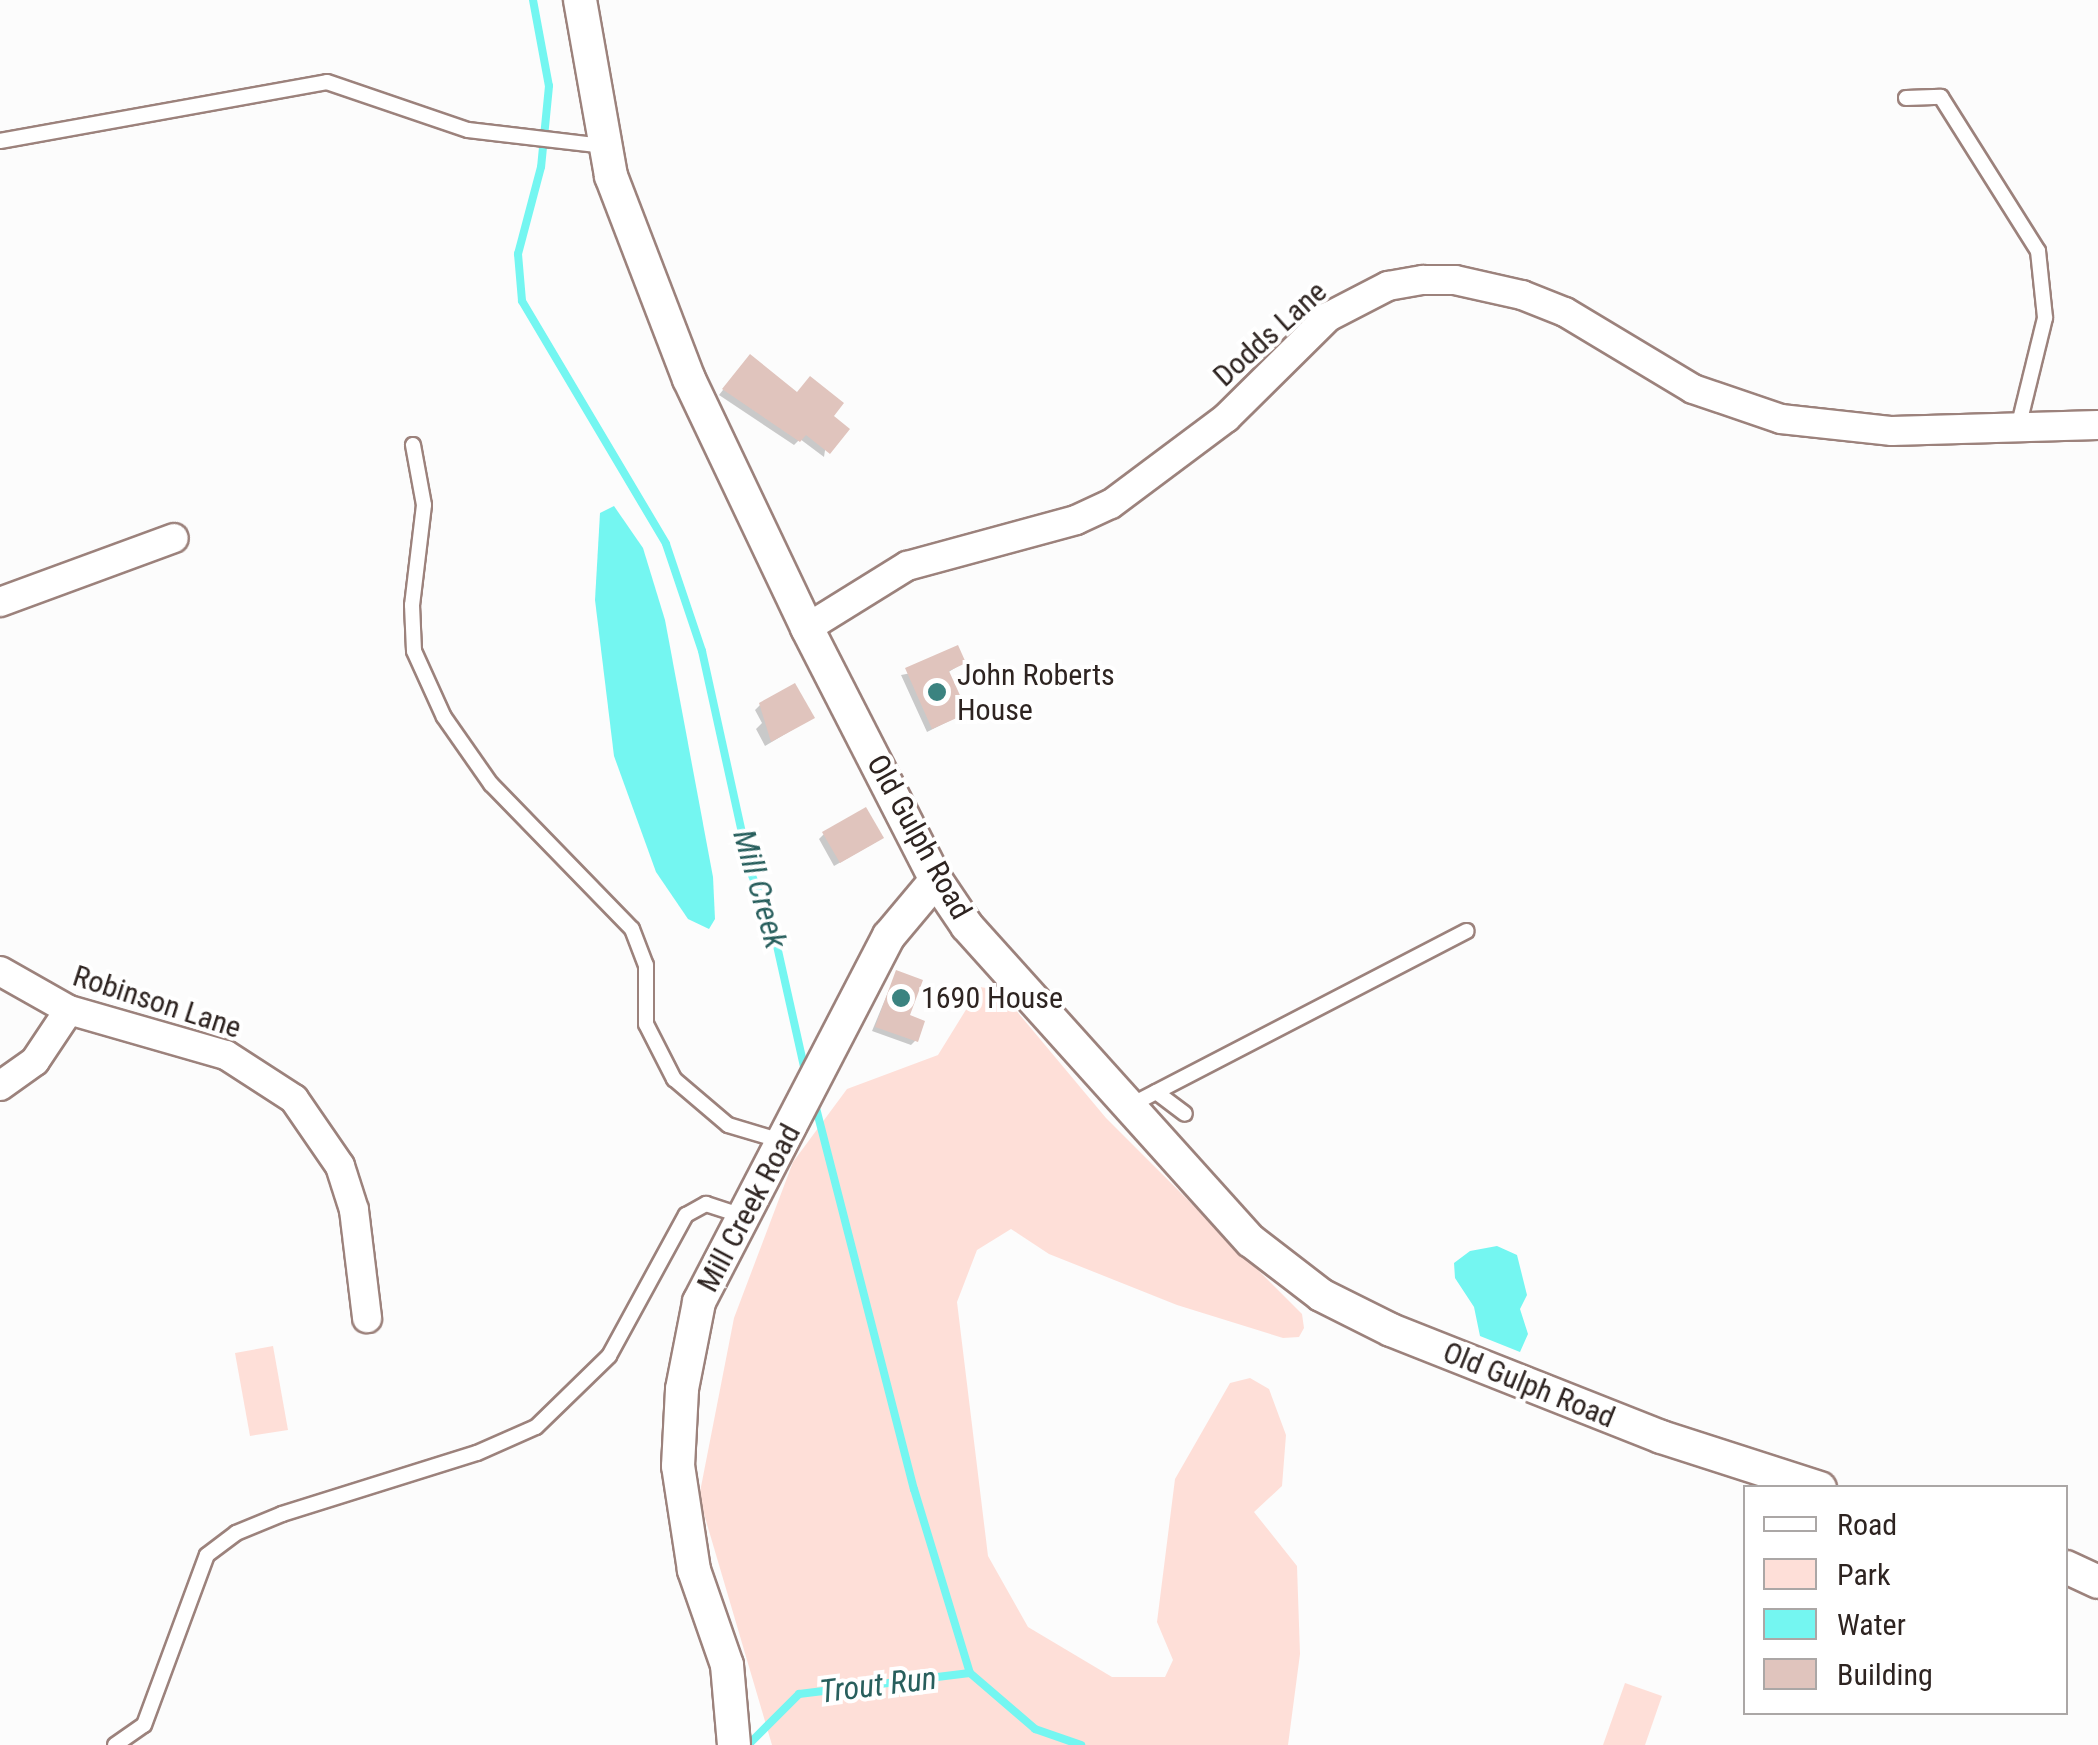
<!DOCTYPE html>
<html>
<head>
<meta charset="utf-8">
<style>
  body { margin:0 }
  #map { position:relative; width:2098px; height:1745px; overflow:hidden; background:#fcfcfc; font-family:"Roboto Condensed",sans-serif }
  div>[style] { position:absolute }
  [style*='--x'] { left:calc(var(--x)*1px); top:calc(var(--y)*1px); width:calc(var(--w)*1px); rotate:calc(var(--a)*1deg) }
  .green>* { inset:0; background:#fedfd8 }
  .water>* { inset:0; background:#74f6f1 }
  .shadow>* { inset:0; background:#0003 }
  .stream>* { height:8px; margin:-4px; padding:0 4px; transform-origin:4px; border-radius:4px; background:#74f6f1 }
  .building>* { inset:0; background:#e0c4bd }
  .roads { filter:drop-shadow(2px 0 #9c827c) drop-shadow(-2px 0 #9c827c) drop-shadow(0 2px #9c827c) drop-shadow(0 -2px #9c827c) }
  .service>* { height:14px; margin:-7px; padding:0 7px; transform-origin:7px; border-radius:7px; background:#fff }
  .minor>* { height:28px; margin:-14px; padding:0 14px; transform-origin:14px; border-radius:14px; background:#fff }
  .tertiary>* { height:32px; margin:-16px; padding:0 16px; transform-origin:16px; border-radius:16px; background:#fff }
  .dots>* { width:28px; height:28px; translate:-50% -50%; box-sizing:border-box; border:5px solid #fff; border-radius:50% }
  span { translate:-50% -50%; white-space:nowrap; text-align:center; line-height:1.15; -webkit-text-stroke:8px #fff; paint-order:stroke }
  .street-label { font-size:30px; color:#2e2421 }
  .poi-label { font-size:30px; color:#2e2421 }
  .left { translate:0 -50%; text-align:left }
  .water-label { font-size:32px; color:#285f5d; font-style:italic }
  .legend { position:absolute; left:1743px; top:1485px; width:325px; height:230px; box-sizing:border-box; background:#fff; border:2px solid #aba7a6; margin:0; padding:12px 18px; list-style:none; font-size:30px; color:#2e2421 }
  .legend li { display:flex; align-items:center; gap:20px; height:50px }
  .legend b { width:50px; border:2px solid #aba7a6 }
</style>
</head>
<body>
<div id="map">
  <div class="green">
    <i style="clip-path:polygon(980px 987px,999px 990px,1106px 1118px,1302px 1314px,1304px 1328px,1299px 1337px,1283px 1338px,1177px 1305px,1049px 1254px,1011px 1229px,977px 1250px,957px 1302px,988px 1556px,1028px 1627px,1112px 1677px,1165px 1677px,1173px 1660px,1157px 1622px,1175px 1479px,1230px 1383px,1250px 1378px,1269px 1389px,1286px 1435px,1282px 1486px,1254px 1512px,1297px 1566px,1300px 1654px,1288px 1745px,772px 1745px,699px 1497px,734px 1318px,793px 1162px,847px 1089px,938px 1055px)"></i>
    <i style="clip-path:polygon(273px 1346px,288px 1430px,250px 1436px,235px 1353px)"></i>
    <i style="clip-path:polygon(1625px 1683px,1662px 1696px,1645px 1745px,1603px 1745px)"></i>
  </div>
  <div class="water">
    <i style="clip-path:polygon(614px 506px,643px 548px,665px 620px,713px 877px,715px 919px,709px 929px,688px 919px,656px 872px,614px 756px,595px 600px,600px 513px)"></i>
    <i style="clip-path:polygon(1497px 1246px,1517px 1255px,1527px 1295px,1520px 1309px,1528px 1334px,1520px 1352px,1480px 1336px,1474px 1307px,1455px 1278px,1454px 1263px,1470px 1251px)"></i>
  </div>
  <div class="shadow">
    <i style="clip-path:polygon(745px 362px,830px 417px,824px 457px,800px 439px,794px 445px,719px 395px)"></i>
    <i style="clip-path:polygon(963px 663px,947px 673px,965px 713px,927px 732px,901px 675px)"></i>
    <i style="clip-path:polygon(760px 705px,812px 718px,765px 746px,756px 729px,762px 723px,755px 710px)"></i>
    <i style="clip-path:polygon(824px 834px,876px 842px,834px 866px,819px 839px)"></i>
    <i style="clip-path:polygon(896px 973px,916px 1040px,911px 1045px,872px 1031px)"></i>
  </div>
  <div class="stream">
    <i style="--x:533;--y:0;--w:87;--a:79.5"></i>
    <i style="--x:549;--y:86;--w:81;--a:95.6"></i>
    <i style="--x:541;--y:167;--w:90;--a:104.8"></i>
    <i style="--x:518;--y:254;--w:47;--a:85.1"></i>
    <i style="--x:522;--y:301;--w:282;--a:59.3"></i>
    <i style="--x:666;--y:544;--w:113;--a:71.4"></i>
    <i style="--x:702;--y:651;--w:227;--a:77.6"></i>
    <i style="--x:751;--y:873;--w:59;--a:68.2"></i>
    <i style="--x:773;--y:928;--w:147;--a:77.4"></i>
    <i style="--x:815;--y:1104;--w:398;--a:75.6"></i>
    <i style="--x:914;--y:1489;--w:192;--a:73.1"></i>
    <i style="--x:970;--y:1673;--w:86;--a:40.7"></i>
    <i style="--x:1035;--y:1729;--w:49;--a:19.2"></i>
    <i style="--x:748;--y:1745;--w:72;--a:-45"></i>
    <i style="--x:799;--y:1694;--w:172;--a:-7"></i>
  </div>
  <div class="building">
    <i style="clip-path:polygon(750px 354px,797px 392px,810px 376px,844px 403px,834px 416px,850px 429px,830px 454px,806px 435px,800px 442px,722px 389px)"></i>
    <i style="clip-path:polygon(958px 645px,966px 663px,949px 671px,968px 713px,932px 729px,905px 668px)"></i>
    <i style="clip-path:polygon(795px 683px,815px 718px,771px 742px,759px 703px)"></i>
    <i style="clip-path:polygon(866px 807px,884px 838px,840px 863px,822px 832px)"></i>
    <i style="clip-path:polygon(896px 970px,923px 980px,910px 1015px,925px 1021px,918px 1042px,875px 1027px)"></i>
  </div>
  <div class="roads">
    <div class="service">
      <i style="--x:1906;--y:98;--w:35;--a:-2"></i>
      <i style="--x:1941;--y:97;--w:182;--a:57.8"></i>
      <i style="--x:2038;--y:251;--w:67;--a:84"></i>
      <i style="--x:2045;--y:318;--w:113;--a:103.8"></i>
      <i style="--x:0;--y:141;--w:332;--a:-10.2"></i>
      <i style="--x:327;--y:82;--w:149;--a:18.8"></i>
      <i style="--x:468;--y:130;--w:138;--a:6.7"></i>
      <i style="--x:413;--y:445;--w:61;--a:79.6"></i>
      <i style="--x:424;--y:505;--w:101;--a:96.8"></i>
      <i style="--x:412;--y:605;--w:46;--a:87.5"></i>
      <i style="--x:414;--y:651;--w:72;--a:65.6"></i>
      <i style="--x:444;--y:717;--w:82;--a:55"></i>
      <i style="--x:491;--y:784;--w:202;--a:45.8"></i>
      <i style="--x:632;--y:929;--w:39;--a:69"></i>
      <i style="--x:646;--y:965;--w:59;--a:90"></i>
      <i style="--x:646;--y:1024;--w:62;--a:63"></i>
      <i style="--x:674;--y:1079;--w:71;--a:40.4"></i>
      <i style="--x:728;--y:1125;--w:59;--a:16.6"></i>
      <i style="--x:1156;--y:1092;--w:36;--a:37"></i>
      <i style="--x:1131;--y:1105;--w:378;--a:-27.4"></i>
      <i style="--x:115;--y:1745;--w:35;--a:-35"></i>
      <i style="--x:144;--y:1725;--w:181;--a:-69.7"></i>
      <i style="--x:207;--y:1555;--w:36;--a:-37"></i>
      <i style="--x:236;--y:1533;--w:50;--a:-22.4"></i>
      <i style="--x:282;--y:1514;--w:204;--a:-17.4"></i>
      <i style="--x:477;--y:1453;--w:64;--a:-23.8"></i>
      <i style="--x:536;--y:1427;--w:102;--a:-44.2"></i>
      <i style="--x:609;--y:1356;--w:161;--a:-61.4"></i>
      <i style="--x:686;--y:1215;--w:23;--a:-29"></i>
      <i style="--x:706;--y:1204;--w:40;--a:18"></i>
    </div>
    <div class="minor">
      <i style="--x:0;--y:602;--w:185;--a:-20.2"></i>
      <i style="--x:807;--y:628;--w:118;--a:-31.8"></i>
      <i style="--x:907;--y:566;--w:175;--a:-15.2"></i>
      <i style="--x:1076;--y:520;--w:38;--a:-25"></i>
      <i style="--x:1111;--y:504;--w:144;--a:-36.8"></i>
      <i style="--x:1226;--y:418;--w:144;--a:-44.7"></i>
      <i style="--x:1328;--y:317;--w:68;--a:-27.3"></i>
      <i style="--x:1388;--y:286;--w:36;--a:-10"></i>
      <i style="--x:1423;--y:280;--w:32;--a:0"></i>
      <i style="--x:1455;--y:280;--w:69;--a:12.6"></i>
      <i style="--x:1522;--y:295;--w:46;--a:21.6"></i>
      <i style="--x:1565;--y:312;--w:149;--a:31"></i>
      <i style="--x:1693;--y:389;--w:93;--a:18.8"></i>
      <i style="--x:1781;--y:419;--w:112;--a:6.2"></i>
      <i style="--x:1892;--y:431;--w:206;--a:-1.7"></i>
      <i style="--x:0;--y:971;--w:79;--a:29.5"></i>
      <i style="--x:69;--y:1010;--w:163;--a:16"></i>
      <i style="--x:226;--y:1055;--w:81;--a:32.9"></i>
      <i style="--x:294;--y:1099;--w:81;--a:55.5"></i>
      <i style="--x:340;--y:1166;--w:46;--a:72.3"></i>
      <i style="--x:354;--y:1210;--w:109;--a:83.1"></i>
      <i style="--x:0;--y:1086;--w:43;--a:-35.5"></i>
      <i style="--x:35;--y:1061;--w:61;--a:-56.3"></i>
    </div>
    <div class="tertiary">
      <i style="--x:580;--y:0;--w:179;--a:80"></i>
      <i style="--x:611;--y:176;--w:217;--a:69"></i>
      <i style="--x:689;--y:379;--w:276;--a:64.6"></i>
      <i style="--x:807;--y:628;--w:283;--a:62.9"></i>
      <i style="--x:936;--y:880;--w:55;--a:56"></i>
      <i style="--x:967;--y:926;--w:424;--a:48"></i>
      <i style="--x:1251;--y:1241;--w:88;--a:37.6"></i>
      <i style="--x:1321;--y:1295;--w:78;--a:26.6"></i>
      <i style="--x:1391;--y:1330;--w:290;--a:21.6"></i>
      <i style="--x:1661;--y:1437;--w:167;--a:17.8"></i>
      <i style="--x:2066;--y:1567;--w:35;--a:25"></i>
      <i style="--x:734;--y:1745;--w:80;--a:-95"></i>
      <i style="--x:727;--y:1665;--w:101;--a:-109.2"></i>
      <i style="--x:694;--y:1570;--w:105;--a:-98.7"></i>
      <i style="--x:678;--y:1466;--w:77;--a:-87"></i>
      <i style="--x:682;--y:1389;--w:89;--a:-78.9"></i>
      <i style="--x:699;--y:1302;--w:412;--a:-62.6"></i>
      <i style="--x:889;--y:936;--w:73;--a:-50"></i>
    </div>
  </div>
  <div class="dots">
    <i style="left:937px;top:692px;background:#3b8380"></i>
    <i style="left:901px;top:998px;background:#3b8380"></i>
  </div>
  <div class="street-label">
    <span style="left:1270px;top:334px;rotate:-42deg">Dodds Lane</span>
    <span style="left:919px;top:837px;rotate:61deg">Old Gulph Road</span>
    <span style="left:157px;top:1002px;rotate:18deg">Robinson Lane</span>
    <span style="left:749px;top:1208px;rotate:-62deg">Mill Creek Road</span>
    <span style="left:1529px;top:1385px;rotate:22deg">Old Gulph Road</span>
  </div>
  <div class="poi-label">
    <span class="left" style="left:957px;top:692px">John Roberts<br>House</span>
    <span class="left" style="left:921px;top:998px">1690 House</span>
  </div>
  <div class="water-label">
    <span style="left:760px;top:889px;rotate:74deg">Mill Creek</span>
    <span style="left:878px;top:1685px;rotate:-7deg">Trout Run</span>
  </div>
  <ul class="legend">
  <li><b style="height:12px;background:#fff"></b>Road</li>
  <li><b style="height:28px;background:#fedfd8"></b>Park</li>
  <li><b style="height:28px;background:#74f6f1"></b>Water</li>
  <li><b style="height:28px;background:#e0c4bd"></b>Building</li>
  </ul>
</div>
</body>
</html>
